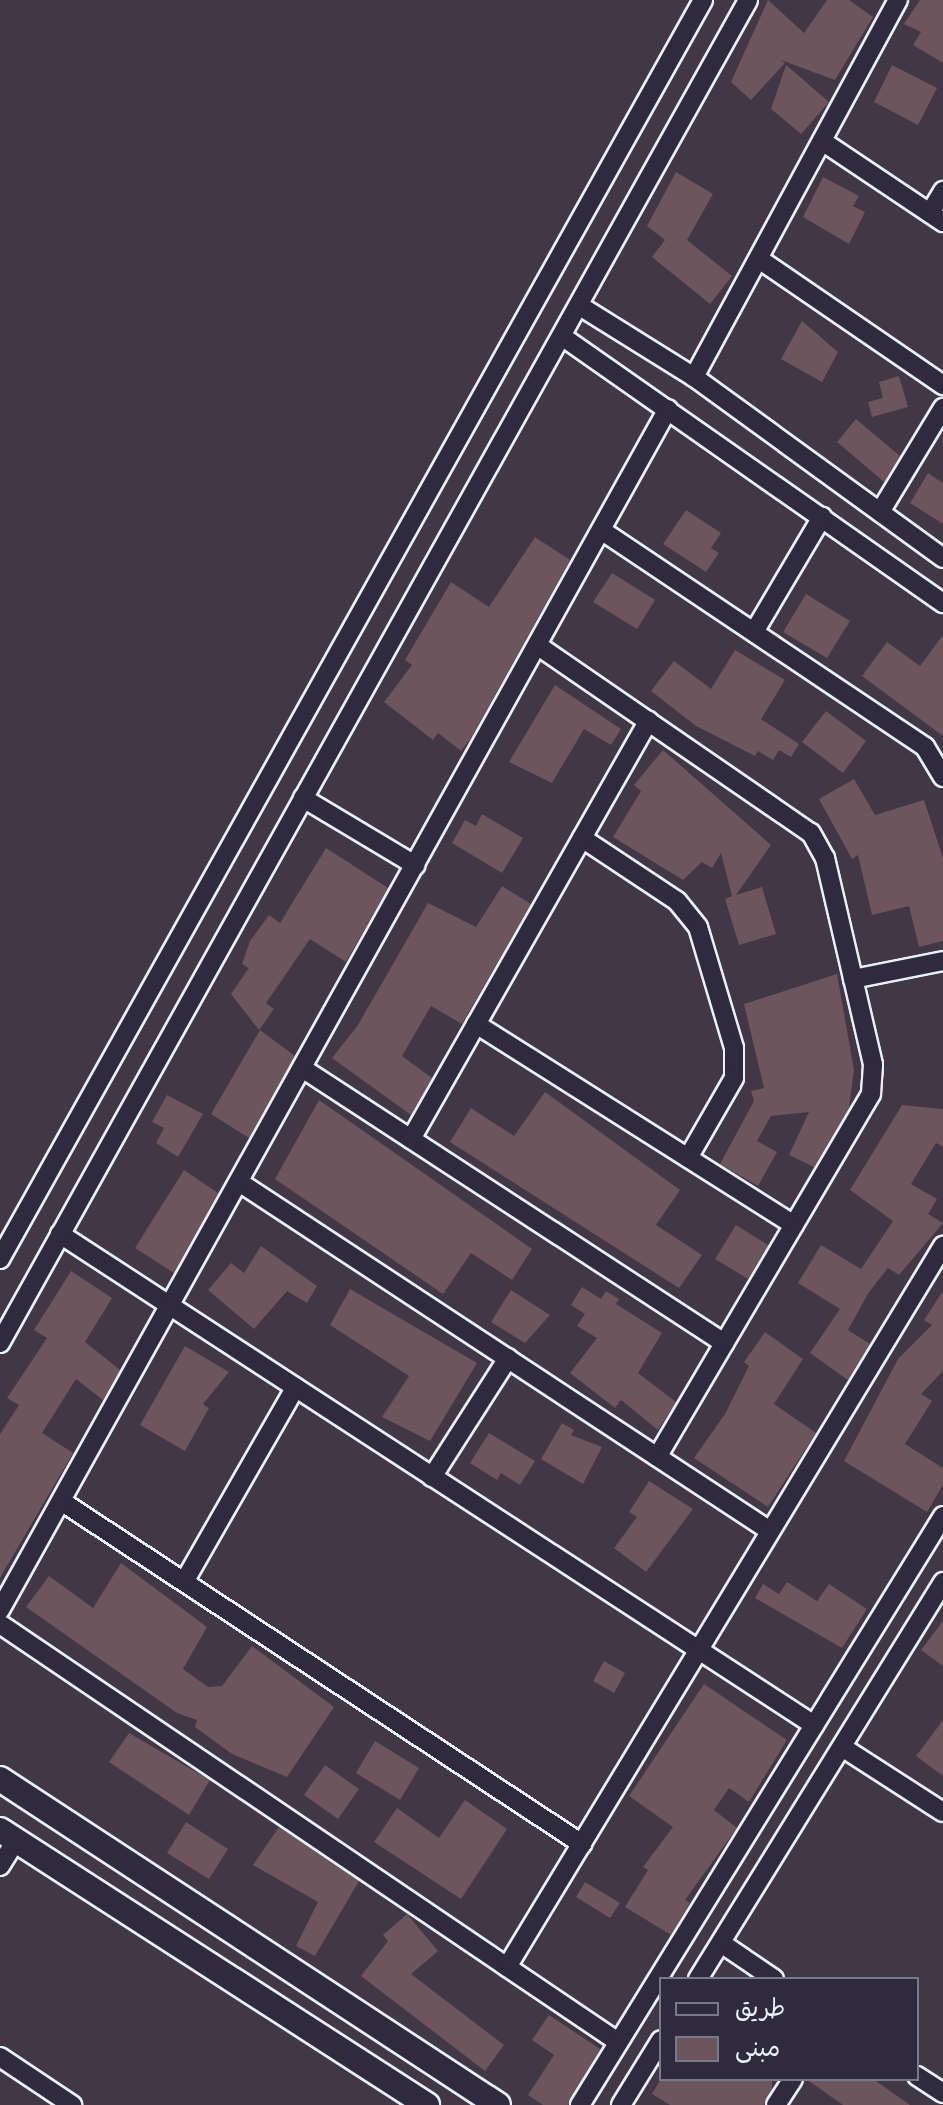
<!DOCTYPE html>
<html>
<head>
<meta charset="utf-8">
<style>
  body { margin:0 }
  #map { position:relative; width:943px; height:2105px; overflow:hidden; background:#413746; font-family:"Shantell Sans","Playpen Sans Arabic",sans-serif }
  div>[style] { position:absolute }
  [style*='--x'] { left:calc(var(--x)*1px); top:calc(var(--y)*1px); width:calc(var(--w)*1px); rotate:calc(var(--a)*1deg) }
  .building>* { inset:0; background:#6c555c }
  .roads { filter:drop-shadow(2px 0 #e8f1f8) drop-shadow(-2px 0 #e8f1f8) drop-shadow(0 2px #e8f1f8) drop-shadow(0 -2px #e8f1f8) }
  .street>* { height:18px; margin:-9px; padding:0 9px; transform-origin:9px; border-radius:9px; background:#2f2a3d }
  .secondary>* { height:24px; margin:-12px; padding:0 12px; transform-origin:12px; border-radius:12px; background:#2f2a3d }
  span { translate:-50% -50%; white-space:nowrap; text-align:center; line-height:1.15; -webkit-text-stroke:6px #2f2a3d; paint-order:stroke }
  .legend { position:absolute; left:659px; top:1977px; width:260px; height:104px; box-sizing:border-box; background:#2f2a3d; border:2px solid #797a88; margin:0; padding:10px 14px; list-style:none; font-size:24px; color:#e8f1f8 }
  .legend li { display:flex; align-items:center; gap:16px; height:40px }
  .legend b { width:40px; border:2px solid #797a88 }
</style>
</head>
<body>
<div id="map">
  <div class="building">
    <i style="clip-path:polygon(768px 0,804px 33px,827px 0,849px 0,873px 17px,835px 80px,781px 60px,785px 63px,751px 100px,731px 82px)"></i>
    <i style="clip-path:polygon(920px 0,943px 0,943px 63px,913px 45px,921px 32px,904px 24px)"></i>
    <i style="clip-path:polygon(786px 65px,829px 102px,801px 134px,771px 109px)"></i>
    <i style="clip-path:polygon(892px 65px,937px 88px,918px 125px,874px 102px)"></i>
    <i style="clip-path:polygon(676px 172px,713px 194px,687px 240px,732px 276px,710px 304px,652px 257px,665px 240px,647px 226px)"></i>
    <i style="clip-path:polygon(823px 177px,859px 196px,853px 206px,865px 212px,849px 244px,803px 217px)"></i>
    <i style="clip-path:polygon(802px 321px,838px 352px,822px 382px,781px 359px)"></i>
    <i style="clip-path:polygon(899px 376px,908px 407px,872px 417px,868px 402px,883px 398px,879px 382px)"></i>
    <i style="clip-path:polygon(856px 419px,900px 456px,884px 482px,837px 442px)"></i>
    <i style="clip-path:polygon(928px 473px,943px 483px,943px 524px,910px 503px)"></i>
    <i style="clip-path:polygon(686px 510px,721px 533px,711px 548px,719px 553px,706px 572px,663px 544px)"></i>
    <i style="clip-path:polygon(535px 537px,570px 560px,471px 738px,461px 751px,438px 733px,433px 740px,384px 702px,412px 665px,405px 660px,451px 582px,489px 607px)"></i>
    <i style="clip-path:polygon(612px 573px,655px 600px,637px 629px,593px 602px)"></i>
    <i style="clip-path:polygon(806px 594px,850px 621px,827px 658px,783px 632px)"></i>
    <i style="clip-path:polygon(943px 635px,943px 736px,862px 676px,887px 642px,920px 666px)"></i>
    <i style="clip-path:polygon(735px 650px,785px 680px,761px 719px,799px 744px,791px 757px,779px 750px,773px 760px,758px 751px,755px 756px,696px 726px,651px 691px,674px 661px,711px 689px)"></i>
    <i style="clip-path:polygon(555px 685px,621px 729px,611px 745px,584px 729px,552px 783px,509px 762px)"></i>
    <i style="clip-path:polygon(826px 711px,866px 741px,843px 773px,802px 742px)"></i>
    <i style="clip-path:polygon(663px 750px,771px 845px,736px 895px,762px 887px,776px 934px,739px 945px,725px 899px,732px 896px,721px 853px,712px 868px,702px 862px,683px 880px,613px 837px,641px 791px,634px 785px)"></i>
    <i style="clip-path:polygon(854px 779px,875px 815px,924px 800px,943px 858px,943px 941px,919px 947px,909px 906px,872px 915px,858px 855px,852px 859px,819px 799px)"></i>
    <i style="clip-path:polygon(482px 814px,523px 838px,502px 873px,452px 843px,465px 820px,476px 826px)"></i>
    <i style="clip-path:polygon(326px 848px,388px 888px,346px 962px,310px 939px,266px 1003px,274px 1009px,259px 1030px,231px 994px,249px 968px,242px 964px,250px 941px,269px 915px,280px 923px)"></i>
    <i style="clip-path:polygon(502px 886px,531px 904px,462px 1024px,431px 1006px,402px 1056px,432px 1078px,411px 1115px,332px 1058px,358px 1025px,428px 903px,476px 927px)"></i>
    <i style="clip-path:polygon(837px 974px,854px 1070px,849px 1108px,814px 1167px,789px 1155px,809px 1112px,771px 1116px,757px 1141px,777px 1152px,758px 1186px,720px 1164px,754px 1101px,751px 1091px,764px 1088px,744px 1004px)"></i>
    <i style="clip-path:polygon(260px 1030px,295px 1056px,249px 1138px,211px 1114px)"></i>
    <i style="clip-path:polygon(545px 1092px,680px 1190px,656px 1225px,702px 1255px,679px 1288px,450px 1142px,471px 1108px,514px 1136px)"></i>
    <i style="clip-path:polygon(167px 1095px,203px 1114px,178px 1157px,156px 1143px,164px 1128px,152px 1122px)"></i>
    <i style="clip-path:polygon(319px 1100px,532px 1249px,512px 1280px,471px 1253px,443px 1294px,275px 1179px)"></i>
    <i style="clip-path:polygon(902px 1105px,943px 1109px,943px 1147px,936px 1143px,911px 1184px,937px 1199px,928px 1214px,943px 1223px,899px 1275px,888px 1268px,869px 1292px,848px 1330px,870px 1344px,848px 1380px,810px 1353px,840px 1309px,798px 1283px,821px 1245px,861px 1269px,893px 1221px,850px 1190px)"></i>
    <i style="clip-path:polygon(184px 1170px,218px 1193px,174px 1273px,135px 1248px)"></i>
    <i style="clip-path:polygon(736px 1225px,768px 1245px,748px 1279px,715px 1259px)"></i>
    <i style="clip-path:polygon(261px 1246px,317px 1286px,307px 1303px,287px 1291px,254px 1329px,208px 1290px,231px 1263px,244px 1273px)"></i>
    <i style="clip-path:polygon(71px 1271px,112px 1298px,85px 1342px,120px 1370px,103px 1400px,76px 1379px,42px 1433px,73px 1453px,0 1578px,0 1434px,19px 1405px,7px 1398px,47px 1338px,34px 1330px)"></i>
    <i style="clip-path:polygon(582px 1287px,601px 1299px,606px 1291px,619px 1299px,616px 1304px,662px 1333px,638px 1373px,676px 1402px,658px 1430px,621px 1400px,615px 1408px,570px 1373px,597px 1338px,577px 1326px,585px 1314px,571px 1305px)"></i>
    <i style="clip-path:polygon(350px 1289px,477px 1363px,430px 1441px,382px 1417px,409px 1376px,330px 1325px)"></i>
    <i style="clip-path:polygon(511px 1290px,550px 1315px,525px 1343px,491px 1322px)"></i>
    <i style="clip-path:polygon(943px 1291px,943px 1371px,921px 1394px,932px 1401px,905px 1444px,943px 1468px,943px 1485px,927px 1512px,844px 1461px,898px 1359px,932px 1325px,924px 1320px)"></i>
    <i style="clip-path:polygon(765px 1332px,803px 1359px,774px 1404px,816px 1433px,768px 1507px,694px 1458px,725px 1414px,749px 1366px,744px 1362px)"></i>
    <i style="clip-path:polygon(185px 1346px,229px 1372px,203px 1404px,209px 1408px,185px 1451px,140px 1425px)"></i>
    <i style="clip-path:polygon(562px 1423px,574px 1430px,571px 1435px,602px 1447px,583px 1484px,541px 1459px)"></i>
    <i style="clip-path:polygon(489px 1433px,535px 1461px,520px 1485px,501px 1473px,497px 1480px,470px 1463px)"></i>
    <i style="clip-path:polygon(649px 1481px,693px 1509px,646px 1572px,614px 1548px,637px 1517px,629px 1512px)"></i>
    <i style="clip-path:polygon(121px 1563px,207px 1627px,183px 1669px,208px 1687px,222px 1686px,252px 1646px,334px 1707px,287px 1777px,232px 1754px,195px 1727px,197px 1720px,177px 1713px,26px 1607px,49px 1576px,93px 1608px)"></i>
    <i style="clip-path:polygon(787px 1582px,817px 1601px,829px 1584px,867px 1609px,842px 1648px,755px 1598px,763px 1584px,779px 1594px)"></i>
    <i style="clip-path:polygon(943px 1621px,943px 1666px,921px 1650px)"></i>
    <i style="clip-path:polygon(604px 1661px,625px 1673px,614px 1693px,593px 1681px)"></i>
    <i style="clip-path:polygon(704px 1684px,787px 1740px,749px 1802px,729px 1788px,714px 1810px,737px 1828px,685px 1900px,690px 1903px,671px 1935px,625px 1907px,648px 1870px,643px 1867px,673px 1827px,629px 1796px)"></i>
    <i style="clip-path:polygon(943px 1720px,943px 1776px,916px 1756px)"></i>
    <i style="clip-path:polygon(129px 1733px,210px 1780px,189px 1815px,109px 1762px)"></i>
    <i style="clip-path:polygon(375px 1741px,419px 1768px,400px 1800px,356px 1773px)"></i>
    <i style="clip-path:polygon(325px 1765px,359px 1789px,338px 1819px,304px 1795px)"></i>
    <i style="clip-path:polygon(465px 1800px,507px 1829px,461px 1899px,374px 1842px,397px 1808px,439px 1838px)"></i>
    <i style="clip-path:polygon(186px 1822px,228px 1849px,209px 1879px,167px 1853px)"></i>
    <i style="clip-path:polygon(279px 1827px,359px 1881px,315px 1956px,296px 1946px,318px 1902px,253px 1865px)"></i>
    <i style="clip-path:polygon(585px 1882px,620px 1903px,610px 1918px,576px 1897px)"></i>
    <i style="clip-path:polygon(407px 1914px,438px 1951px,411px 1974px,504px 2045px,485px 2071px,361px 1976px,388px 1941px,383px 1935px)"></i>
    <i style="clip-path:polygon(549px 2015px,600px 2049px,568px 2105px,543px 2105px,528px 2095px,554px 2055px,532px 2040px)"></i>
    <i style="clip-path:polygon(661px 2079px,772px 2079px,772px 2089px,764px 2105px,670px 2105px,652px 2094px)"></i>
    <i style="clip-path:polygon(806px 2079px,873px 2079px,910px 2105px,843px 2105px)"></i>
  </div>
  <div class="roads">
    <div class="street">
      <i style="--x:822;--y:141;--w:146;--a:33.8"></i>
      <i style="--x:930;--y:213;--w:26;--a:-59"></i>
      <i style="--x:759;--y:259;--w:223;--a:34.4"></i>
      <i style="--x:580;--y:306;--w:134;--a:31.9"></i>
      <i style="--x:694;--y:377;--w:308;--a:36"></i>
      <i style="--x:563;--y:337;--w:464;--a:35"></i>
      <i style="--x:694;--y:377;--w:429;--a:-61.6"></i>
      <i style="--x:880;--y:512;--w:122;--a:-58.8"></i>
      <i style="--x:601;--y:530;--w:390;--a:33.8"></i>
      <i style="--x:925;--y:747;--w:35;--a:59"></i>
      <i style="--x:754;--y:632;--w:134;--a:-59.4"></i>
      <i style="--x:537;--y:645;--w:332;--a:34.5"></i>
      <i style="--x:811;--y:833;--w:29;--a:61"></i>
      <i style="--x:825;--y:858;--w:212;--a:76.9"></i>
      <i style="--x:873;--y:1065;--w:29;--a:94"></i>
      <i style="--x:871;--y:1094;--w:421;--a:120.5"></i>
      <i style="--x:303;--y:798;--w:131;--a:30.9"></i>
      <i style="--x:582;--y:838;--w:114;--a:33.6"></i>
      <i style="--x:677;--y:901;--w:33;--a:51"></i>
      <i style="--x:698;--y:927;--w:126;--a:73.4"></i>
      <i style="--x:734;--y:1048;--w:30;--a:90"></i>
      <i style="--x:734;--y:1078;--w:92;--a:119.9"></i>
      <i style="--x:853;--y:979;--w:92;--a:-11.3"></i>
      <i style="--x:476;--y:1024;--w:376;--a:32.3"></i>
      <i style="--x:302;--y:1068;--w:504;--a:33.09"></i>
      <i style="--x:411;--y:1139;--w:481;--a:-60.4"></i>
      <i style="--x:239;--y:1182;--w:635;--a:33.31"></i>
      <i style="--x:60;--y:1234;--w:900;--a:33.07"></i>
      <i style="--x:0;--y:1259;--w:1442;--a:-60.82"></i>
      <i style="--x:0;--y:1343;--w:1537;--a:-60.88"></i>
      <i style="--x:432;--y:1477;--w:141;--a:-57.4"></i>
      <i style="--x:61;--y:1501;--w:624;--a:33.36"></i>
      <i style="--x:184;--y:1582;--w:224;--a:-60.2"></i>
      <i style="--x:0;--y:1610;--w:1374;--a:-60.92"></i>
      <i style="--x:0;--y:1624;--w:746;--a:34.07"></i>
      <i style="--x:842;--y:1747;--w:120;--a:32.8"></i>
      <i style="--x:0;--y:1866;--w:31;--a:-58"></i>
      <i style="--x:721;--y:1943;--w:64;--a:34.2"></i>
      <i style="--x:507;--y:1967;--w:843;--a:-58.84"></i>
      <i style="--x:698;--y:1979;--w:467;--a:-58.3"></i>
      <i style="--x:0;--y:2057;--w:87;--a:33.7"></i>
      <i style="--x:917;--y:2076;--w:31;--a:33"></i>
      <i style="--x:580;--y:2105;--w:692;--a:-58.35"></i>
      <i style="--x:621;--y:2105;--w:76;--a:-58.4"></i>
      <i style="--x:776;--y:2105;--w:31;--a:-57"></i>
    </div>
    <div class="secondary">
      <i style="--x:0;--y:1779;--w:595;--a:33.21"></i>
      <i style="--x:0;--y:1830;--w:508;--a:32.78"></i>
    </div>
  </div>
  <ul class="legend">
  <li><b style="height:10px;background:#2f2a3d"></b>طريق</li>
  <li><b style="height:22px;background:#6c555c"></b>مبنى</li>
  </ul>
</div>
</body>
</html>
